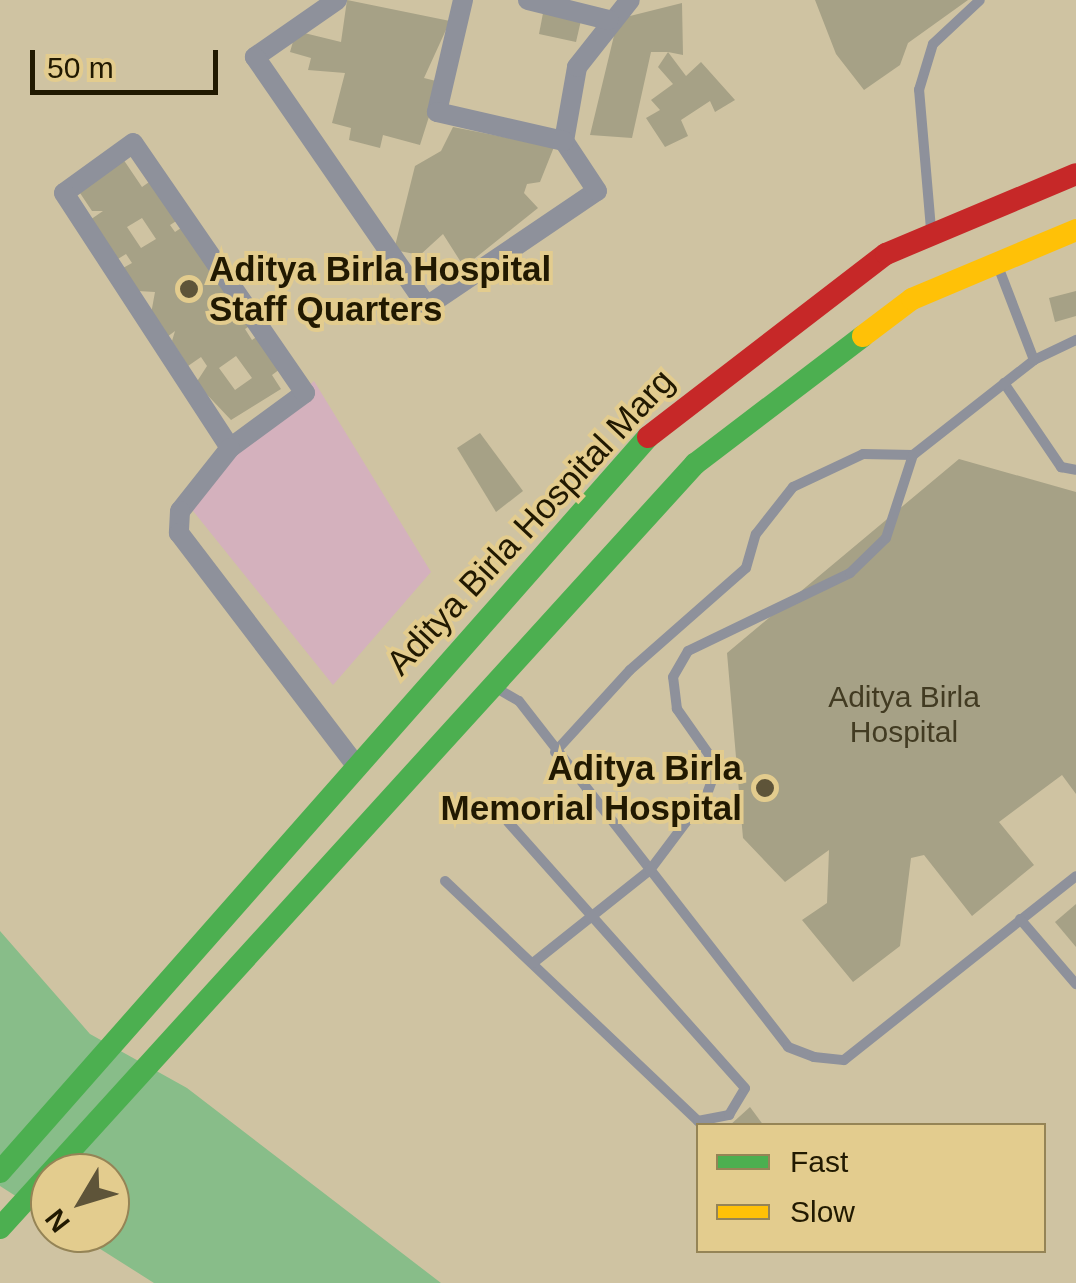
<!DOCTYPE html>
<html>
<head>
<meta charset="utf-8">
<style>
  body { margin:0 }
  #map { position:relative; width:1076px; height:1283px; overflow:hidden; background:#cfc3a2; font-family:Helvetica,sans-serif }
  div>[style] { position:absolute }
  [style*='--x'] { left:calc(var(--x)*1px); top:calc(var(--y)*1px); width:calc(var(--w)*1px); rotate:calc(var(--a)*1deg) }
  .green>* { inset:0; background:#d4b1bd }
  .water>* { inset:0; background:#88bd89 }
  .building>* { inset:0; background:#a6a186 }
  .lane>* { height:10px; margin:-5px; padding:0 5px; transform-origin:5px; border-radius:5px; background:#8e919b }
  .street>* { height:20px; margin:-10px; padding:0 10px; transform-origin:10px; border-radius:10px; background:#8e919b }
  .fast>* { height:22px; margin:-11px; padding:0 11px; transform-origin:11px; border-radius:11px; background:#4caf50 }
  .slow>* { height:22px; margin:-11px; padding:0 11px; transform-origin:11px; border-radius:11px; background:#ffc107 }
  .jam>* { height:22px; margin:-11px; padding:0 11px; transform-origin:11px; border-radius:11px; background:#c62828 }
  .dots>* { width:28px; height:28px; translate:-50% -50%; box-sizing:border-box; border:5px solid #e3cc8e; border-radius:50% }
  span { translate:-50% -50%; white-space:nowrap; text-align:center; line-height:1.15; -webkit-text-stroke:8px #e3cc8e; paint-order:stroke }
  .number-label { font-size:30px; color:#423b22 }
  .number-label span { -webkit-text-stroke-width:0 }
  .poi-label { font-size:35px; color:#211901; font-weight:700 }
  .left { translate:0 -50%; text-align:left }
  .right { translate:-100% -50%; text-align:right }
  .street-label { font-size:35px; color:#211901 }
  .legend { position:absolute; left:696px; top:1123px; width:350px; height:130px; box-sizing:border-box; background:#e3cc8e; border:2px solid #958456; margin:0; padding:12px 18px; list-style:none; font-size:30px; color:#211901 }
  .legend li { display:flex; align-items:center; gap:20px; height:50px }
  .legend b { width:50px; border:2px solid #958456 }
  .north { position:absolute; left:30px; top:1153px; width:100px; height:100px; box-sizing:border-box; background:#e3cc8e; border:2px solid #958456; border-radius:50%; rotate:232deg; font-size:28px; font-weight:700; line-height:40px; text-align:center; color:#211901 }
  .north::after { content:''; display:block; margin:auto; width:35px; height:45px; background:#5e5439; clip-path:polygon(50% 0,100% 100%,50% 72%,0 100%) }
  .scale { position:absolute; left:30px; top:50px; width:188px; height:45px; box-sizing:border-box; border:5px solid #211901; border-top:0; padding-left:12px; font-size:30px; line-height:35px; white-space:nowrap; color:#211901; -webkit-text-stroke:8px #e3cc8e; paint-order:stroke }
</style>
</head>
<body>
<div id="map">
  <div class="green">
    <i style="clip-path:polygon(314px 381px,431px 572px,333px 685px,181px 496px)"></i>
  </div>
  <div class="water">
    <i style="clip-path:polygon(0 931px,90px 1034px,187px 1088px,441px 1283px,154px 1283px,75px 1233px,110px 1233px,110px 1173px,50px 1173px,50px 1218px,0 1186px)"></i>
  </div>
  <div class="building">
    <i style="clip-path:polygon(347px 0,450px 21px,424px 78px,440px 82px,420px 145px,383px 135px,380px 148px,349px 140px,351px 128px,332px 123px,345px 73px,308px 70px,311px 58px,290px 52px,296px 31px,341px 42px)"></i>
    <i style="clip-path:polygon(815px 0,968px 0,908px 43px,900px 65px,864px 90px,836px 54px)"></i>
    <i style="clip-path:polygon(682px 3px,683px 55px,668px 52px,686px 76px,701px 62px,735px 100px,715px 112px,710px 101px,681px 120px,688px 136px,665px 147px,646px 118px,660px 110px,651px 100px,673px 84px,658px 67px,668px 52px,651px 52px,632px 138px,590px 135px,618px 19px)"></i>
    <i style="clip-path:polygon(544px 8px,582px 16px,576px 42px,539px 34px)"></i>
    <i style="clip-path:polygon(453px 127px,554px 147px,540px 182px,527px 184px,524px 193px,538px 208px,464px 267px,443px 234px,420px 255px,394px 250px,415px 166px,441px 151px)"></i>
    <i style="clip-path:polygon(evenodd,121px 156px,142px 187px,155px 178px,181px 218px,170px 225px,175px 232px,184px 226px,254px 323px,245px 329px,252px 340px,258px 336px,280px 369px,272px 375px,281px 389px,231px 420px,196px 383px,207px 366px,201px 357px,188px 366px,172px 341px,175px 331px,167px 337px,151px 314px,155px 292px,138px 291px,123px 268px,132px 263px,126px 254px,113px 262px,87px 222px,103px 211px,92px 211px,80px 193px,121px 156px,142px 218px,156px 239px,141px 248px,127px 227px,142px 218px,121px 156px,236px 356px,252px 378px,235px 390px,219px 368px,236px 356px)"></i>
    <i style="clip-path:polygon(1076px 291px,1076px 316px,1055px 322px,1049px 298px)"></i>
    <i style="clip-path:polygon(480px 433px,523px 491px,496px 512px,457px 448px)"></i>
    <i style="clip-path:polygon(959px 459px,1076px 492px,1076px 794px,1062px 775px,999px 822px,1034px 865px,972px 916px,924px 855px,911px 858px,900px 946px,853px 982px,802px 920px,827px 903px,829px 850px,785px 882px,743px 838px,727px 653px)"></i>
    <i style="clip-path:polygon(1076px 904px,1076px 947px,1055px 922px)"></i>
    <i style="clip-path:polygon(750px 1107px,764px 1126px,729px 1126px)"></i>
  </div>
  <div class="lane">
    <i style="--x:931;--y:229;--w:140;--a:-94.9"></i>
    <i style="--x:919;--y:90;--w:48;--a:-73.1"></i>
    <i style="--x:933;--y:44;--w:64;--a:-43.1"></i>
    <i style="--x:1034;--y:360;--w:47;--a:-25.5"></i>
    <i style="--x:1004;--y:383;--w:102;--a:55.8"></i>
    <i style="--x:1061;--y:467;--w:15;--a:11"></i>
    <i style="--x:498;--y:689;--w:24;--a:30"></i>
    <i style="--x:519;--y:701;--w:438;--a:52.1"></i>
    <i style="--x:788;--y:1047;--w:28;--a:21"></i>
    <i style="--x:814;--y:1057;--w:30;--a:6"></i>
    <i style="--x:844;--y:1060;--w:296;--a:-38.4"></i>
    <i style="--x:555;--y:752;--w:111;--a:-47.6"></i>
    <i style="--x:630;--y:670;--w:154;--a:-41.3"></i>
    <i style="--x:746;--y:568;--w:35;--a:-74"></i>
    <i style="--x:756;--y:534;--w:60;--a:-51.8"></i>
    <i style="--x:793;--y:487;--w:77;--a:-25.2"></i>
    <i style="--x:863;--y:454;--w:50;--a:1.1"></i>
    <i style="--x:445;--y:881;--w:349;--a:43.5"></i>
    <i style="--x:698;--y:1121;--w:32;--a:-11"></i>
    <i style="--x:729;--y:1115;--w:31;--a:-59"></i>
    <i style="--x:745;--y:1088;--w:356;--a:-131.7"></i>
    <i style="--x:1020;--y:919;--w:86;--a:49.3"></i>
    <i style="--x:533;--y:963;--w:149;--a:-38.5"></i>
    <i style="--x:650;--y:870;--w:95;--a:-53.1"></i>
    <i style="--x:707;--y:794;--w:30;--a:-70"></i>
    <i style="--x:717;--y:766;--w:70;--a:-125.1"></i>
    <i style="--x:677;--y:709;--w:32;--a:-97"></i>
    <i style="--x:673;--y:677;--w:30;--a:-60"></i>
    <i style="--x:688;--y:651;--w:180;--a:-25.7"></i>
    <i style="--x:850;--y:573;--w:50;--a:-44.2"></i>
    <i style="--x:886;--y:538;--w:87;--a:-72"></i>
    <i style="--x:913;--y:455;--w:154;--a:-38.1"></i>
    <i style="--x:1034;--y:360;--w:101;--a:-111"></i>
  </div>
  <div class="street">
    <i style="--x:337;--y:0;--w:100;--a:145.2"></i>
    <i style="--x:255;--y:57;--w:303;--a:55.4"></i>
    <i style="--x:427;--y:306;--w:205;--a:-34.1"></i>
    <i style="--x:597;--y:191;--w:60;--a:-123.4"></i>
    <i style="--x:564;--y:141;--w:75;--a:-80"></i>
    <i style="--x:577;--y:67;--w:85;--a:-51.7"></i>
    <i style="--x:463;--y:0;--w:115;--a:103.1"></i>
    <i style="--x:437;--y:112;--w:130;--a:12.9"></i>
    <i style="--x:528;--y:0;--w:83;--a:13.9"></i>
    <i style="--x:230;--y:448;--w:93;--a:-36.3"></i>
    <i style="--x:305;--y:393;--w:303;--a:-124.5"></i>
    <i style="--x:133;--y:143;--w:85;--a:144.1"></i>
    <i style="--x:64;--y:193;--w:304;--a:56.9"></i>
    <i style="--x:230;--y:448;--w:80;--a:128.4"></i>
    <i style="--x:180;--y:511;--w:22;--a:93"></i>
    <i style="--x:179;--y:533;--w:290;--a:52.7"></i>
  </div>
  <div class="fast">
    <i style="--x:0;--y:1172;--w:980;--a:-48.6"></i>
    <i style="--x:0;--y:1228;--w:1033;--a:-47.71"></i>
    <i style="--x:695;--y:464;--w:211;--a:-37.3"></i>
  </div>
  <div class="slow">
    <i style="--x:863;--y:336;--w:61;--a:-37.1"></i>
    <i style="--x:912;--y:299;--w:178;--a:-22.8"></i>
  </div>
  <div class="jam">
    <i style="--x:648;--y:437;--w:300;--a:-37.6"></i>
    <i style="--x:886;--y:254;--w:206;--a:-22.8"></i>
  </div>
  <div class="dots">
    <i style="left:189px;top:289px;background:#5e5439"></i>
    <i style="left:765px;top:788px;background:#5e5439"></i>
  </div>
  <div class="number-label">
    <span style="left:904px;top:714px">Aditya Birla<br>Hospital</span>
  </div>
  <div class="poi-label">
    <span class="left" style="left:209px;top:289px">Aditya Birla Hospital<br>Staff Quarters</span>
    <span class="right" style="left:742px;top:788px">Aditya Birla<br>Memorial Hospital</span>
  </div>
  <div class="street-label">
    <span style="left:530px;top:522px;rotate:-47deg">Aditya Birla Hospital Marg</span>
  </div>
  <ul class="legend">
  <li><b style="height:12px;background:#4caf50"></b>Fast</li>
  <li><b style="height:12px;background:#ffc107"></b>Slow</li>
  </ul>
  <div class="north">N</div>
  <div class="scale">50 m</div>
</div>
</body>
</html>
